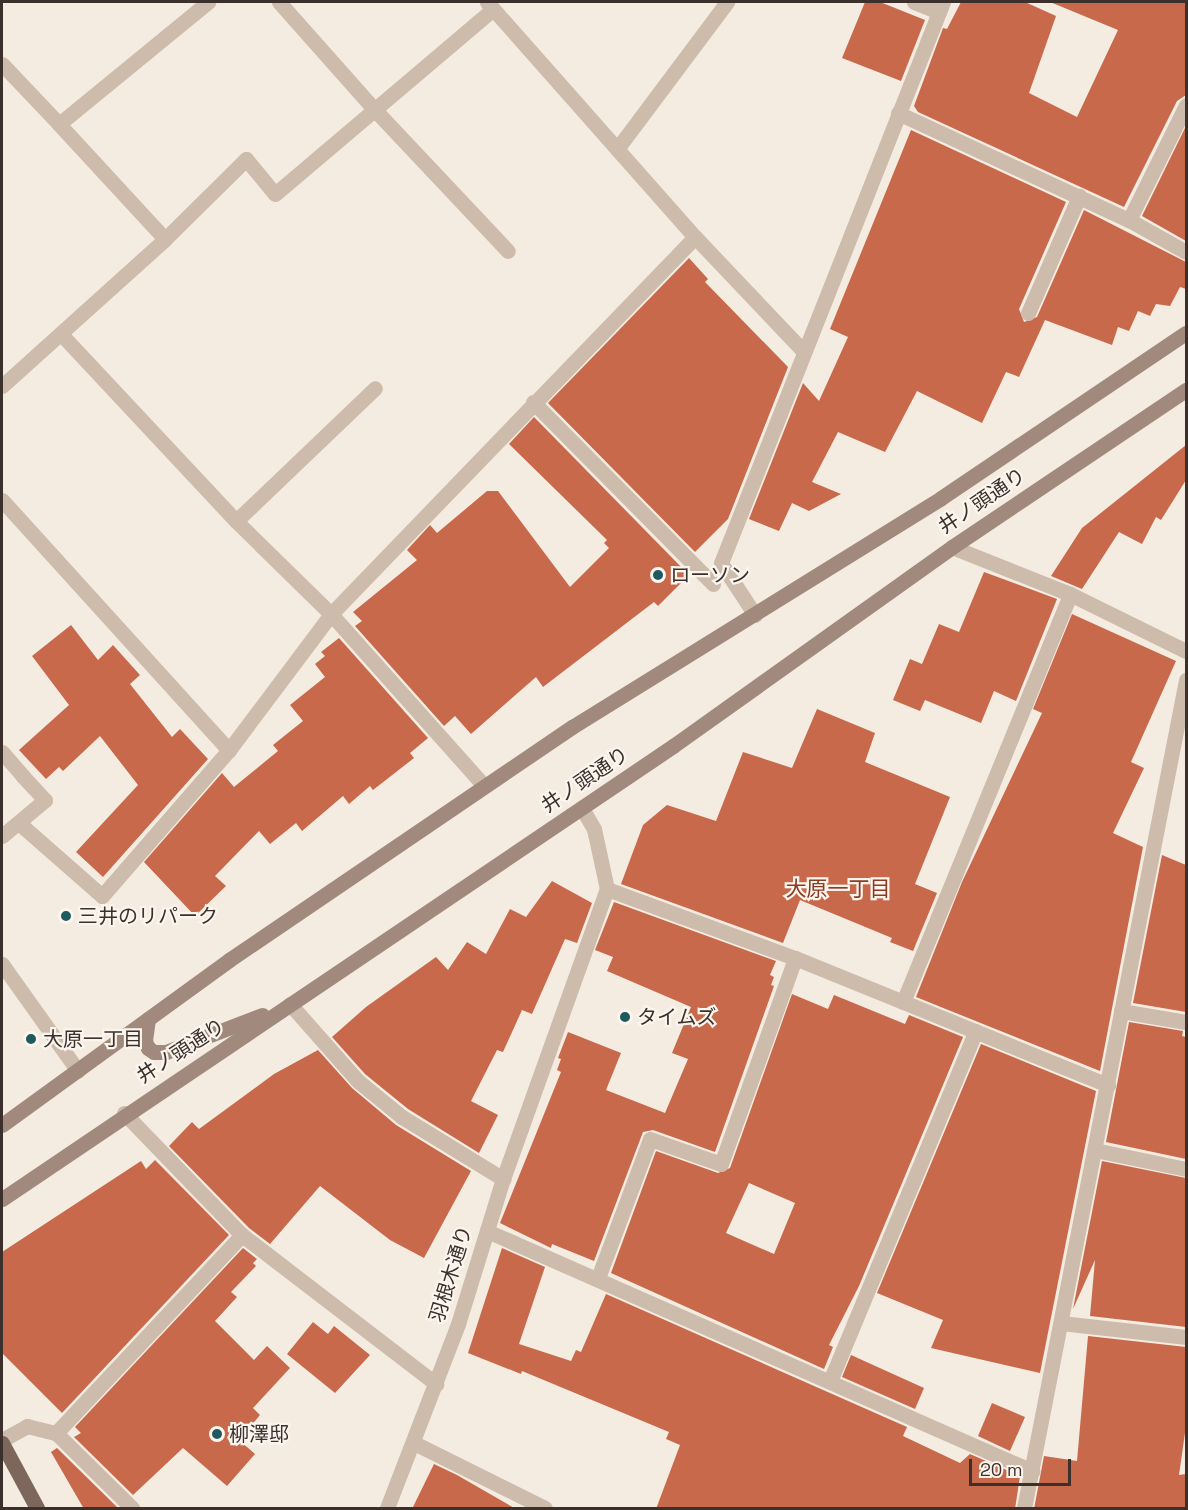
<!DOCTYPE html>
<html>
<head>
<meta charset="utf-8">
<style>
  body { margin:0 }
  #map { position:relative; width:1188px; height:1510px; overflow:hidden; background:#f4ebe1; font-family:"Space Grotesk","Noto Sans JP",sans-serif }
  div>[style] { position:absolute }
  [style*='--x'] { left:calc(var(--x)*1px); top:calc(var(--y)*1px); width:calc(var(--w)*1px); rotate:calc(var(--a)*1deg) }
  .building>* { inset:0; background:#c8694b }
  .lane>* { height:15px; margin:-7.5px; padding:0 7.5px; transform-origin:7.5px; border-radius:7.5px; background:#cdbbac }
  .street>* { height:15px; margin:-7.5px; padding:0 7.5px; transform-origin:7.5px; border-radius:7.5px; background:#cdbbac }
  .secondary>* { height:15px; margin:-7.5px; padding:0 7.5px; transform-origin:7.5px; border-radius:7.5px; background:#a18a7d }
  .primary>* { height:15px; margin:-7.5px; padding:0 7.5px; transform-origin:7.5px; border-radius:7.5px; background:#7d675c }
  .dots>* { width:16px; height:16px; translate:-50% -50%; box-sizing:border-box; border:3px solid #fbf5ee; border-radius:50% }
  span { translate:-50% -50%; white-space:nowrap; text-align:center; line-height:1.15; -webkit-text-stroke:4.5px #fbf5ee; paint-order:stroke }
  .street-label { font-size:20px; color:#3b302b }
  .poi-label { font-size:20px; color:#3b302b }
  .left { translate:0 -50%; text-align:left }
  .neighbourhood-label { font-size:21px; color:#8c3b22 }
  .frame { position:absolute; inset:0; border:3px solid #3b302b; pointer-events:none }
  .scale { position:absolute; left:969px; top:1459px; width:102px; height:27px; box-sizing:border-box; border:3px solid #3b302b; border-top:0; padding-left:8px; font-size:18px; line-height:21px; white-space:nowrap; color:#3b302b; -webkit-text-stroke:4px #fbf5ee; paint-order:stroke }
</style>
</head>
<body>
<div id="map">
  <div class="building">
    <i style="clip-path:polygon(865px 2px,880px 2px,925px 20px,901px 81px,842px 58px)"></i>
    <i style="clip-path:polygon(961px 2px,1025px 2px,1056px 16px,1029px 93px,1077px 117px,1118px 30px,1050px 2px,1186px 2px,1186px 95px,1177px 101px,1124px 207px,918px 112px,914px 106px,943px 28px,947px 29px)"></i>
    <i style="clip-path:polygon(1186px 126px,1186px 241px,1142px 216px)"></i>
    <i style="clip-path:polygon(911px 130px,1066px 202px,1019px 309px,1024px 322px,1037px 317px,1084px 210px,1186px 262px,1186px 289px,1180px 287px,1170px 306px,1156px 304px,1150px 316px,1138px 311px,1129px 331px,1118px 327px,1112px 345px,1045px 320px,1019px 377px,1006px 372px,982px 423px,917px 391px,885px 452px,838px 432px,812px 482px,841px 494px,809px 511px,792px 503px,779px 531px,749px 519px,803px 383px,819px 401px,848px 337px,830px 329px)"></i>
    <i style="clip-path:polygon(689px 258px,708px 279px,705px 282px,788px 367px,728px 519px,695px 552px,548px 403px)"></i>
    <i style="clip-path:polygon(534px 417px,689px 575px,658px 606px,654px 602px,543px 687px,536px 677px,471px 734px,455px 716px,444px 726px,355px 626px,362px 621px,353px 612px,417px 560px,407px 550px,430px 525px,437px 533px,487px 491px,498px 491px,570px 587px,609px 548px,604px 543px,607px 540px,509px 444px)"></i>
    <i style="clip-path:polygon(1186px 445px,1186px 480px,1161px 520px,1156px 517px,1142px 544px,1119px 532px,1082px 589px,1051px 576px,1082px 528px)"></i>
    <i style="clip-path:polygon(984px 572px,1057px 599px,1016px 701px,994px 691px,981px 723px,925px 700px,920px 711px,893px 700px,910px 659px,922px 664px,939px 624px,959px 632px)"></i>
    <i style="clip-path:polygon(1072px 614px,1176px 661px,1131px 762px,1144px 768px,1113px 833px,1143px 847px,1100px 1071px,916px 997px,962px 882px,1042px 713px,1033px 709px)"></i>
    <i style="clip-path:polygon(71px 625px,98px 660px,113px 645px,140px 675px,130px 684px,172px 737px,180px 729px,208px 759px,103px 877px,76px 852px,138px 785px,100px 736px,63px 771px,59px 767px,46px 779px,19px 750px,69px 705px,32px 656px)"></i>
    <i style="clip-path:polygon(339px 638px,428px 738px,410px 753px,414px 758px,373px 790px,370px 786px,349px 804px,343px 796px,302px 831px,296px 823px,270px 844px,259px 831px,215px 876px,226px 886px,195px 916px,144px 862px,222px 773px,234px 787px,278px 751px,273px 745px,303px 721px,290px 705px,325px 677px,315px 664px,325px 656px,321px 652px)"></i>
    <i style="clip-path:polygon(817px 709px,875px 733px,865px 762px,950px 797px,915px 884px,937px 893px,913px 951px,890px 942px,892px 938px,800px 900px,783px 943px,621px 884px,643px 825px,667px 805px,716px 821px,743px 752px,792px 768px)"></i>
    <i style="clip-path:polygon(1162px 855px,1186px 865px,1186px 1012px,1133px 1003px)"></i>
    <i style="clip-path:polygon(552px 881px,592px 903px,577px 943px,565px 939px,532px 1014px,522px 1010px,503px 1052px,497px 1050px,471px 1101px,498px 1115px,479px 1153px,408px 1109px,365px 1074px,332px 1037px,366px 1007px,436px 957px,448px 970px,467px 942px,486px 954px,510px 909px,526px 917px)"></i>
    <i style="clip-path:polygon(614px 902px,776px 961px,770px 975px,774px 977px,771px 985px,774px 986px,715px 1152px,653px 1130px,643px 1132px,594px 1261px,552px 1244px,551px 1248px,500px 1223px,561px 1072px,557px 1070px,561px 1059px,558px 1058px,568px 1032px,621px 1053px,606px 1090px,665px 1113px,688px 1059px,672px 1053px,691px 1007px,607px 971px,613px 957px,595px 950px)"></i>
    <i style="clip-path:polygon(evenodd,792px 994px,828px 1009px,834px 995px,905px 1024px,909px 1015px,963px 1037px,859px 1286px,829px 1345px,833px 1347px,824px 1369px,611px 1273px,656px 1151px,718px 1173px,730px 1168px,792px 994px,749px 1183px,795px 1203px,774px 1254px,726px 1233px,749px 1183px)"></i>
    <i style="clip-path:polygon(1129px 1022px,1183px 1031px,1182px 1036px,1186px 1037px,1186px 1159px,1106px 1142px)"></i>
    <i style="clip-path:polygon(981px 1044px,1096px 1091px,1040px 1373px,931px 1348px,943px 1320px,877px 1293px)"></i>
    <i style="clip-path:polygon(318px 1050px,352px 1088px,396px 1125px,471px 1171px,424px 1258px,390px 1240px,320px 1186px,270px 1244px,249px 1228px,169px 1146px,192px 1122px,199px 1129px,274px 1074px)"></i>
    <i style="clip-path:polygon(155px 1160px,229px 1235px,62px 1413px,2px 1353px,2px 1252px,141px 1161px,146px 1169px)"></i>
    <i style="clip-path:polygon(1102px 1161px,1186px 1178px,1186px 1327px,1090px 1316px,1095px 1260px,1073px 1309px)"></i>
    <i style="clip-path:polygon(243px 1248px,257px 1259px,253px 1263px,256px 1266px,231px 1292px,237px 1297px,215px 1321px,254px 1360px,267px 1346px,290px 1368px,253px 1408px,260px 1415px,239px 1440px,255px 1454px,227px 1486px,183px 1448px,133px 1495px,74px 1437px,81px 1433px,75px 1427px)"></i>
    <i style="clip-path:polygon(502px 1248px,545px 1267px,519px 1344px,571px 1361px,576px 1350px,581px 1352px,606px 1294px,907px 1427px,903px 1436px,960px 1463px,970px 1454px,1020px 1476px,1015px 1509px,656px 1509px,680px 1445px,666px 1439px,669px 1432px,522px 1371px,521px 1374px,468px 1353px)"></i>
    <i style="clip-path:polygon(313px 1322px,328px 1334px,334px 1326px,370px 1355px,335px 1393px,287px 1354px)"></i>
    <i style="clip-path:polygon(1088px 1336px,1186px 1347px,1186px 1426px,1179px 1475px,1186px 1474px,1186px 1509px,1034px 1509px,1044px 1456px,1077px 1461px)"></i>
    <i style="clip-path:polygon(851px 1355px,924px 1388px,915px 1409px,842px 1377px)"></i>
    <i style="clip-path:polygon(992px 1403px,1025px 1417px,1010px 1451px,978px 1436px)"></i>
    <i style="clip-path:polygon(57px 1448px,119px 1509px,84px 1509px,51px 1452px)"></i>
    <i style="clip-path:polygon(434px 1464px,457px 1475px,516px 1509px,412px 1509px)"></i>
  </div>
  <div class="lane">
    <i style="--x:279;--y:2;--w:143;--a:48.4"></i>
    <i style="--x:374;--y:109;--w:195;--a:46.7"></i>
    <i style="--x:914;--y:2;--w:27;--a:22"></i>
    <i style="--x:898;--y:113;--w:255;--a:24.9"></i>
    <i style="--x:1129;--y:220;--w:65;--a:29.3"></i>
    <i style="--x:617;--y:149;--w:184;--a:-53.2"></i>
    <i style="--x:1129;--y:220;--w:128;--a:-63.6"></i>
    <i style="--x:165;--y:239;--w:156;--a:-132.7"></i>
    <i style="--x:59;--y:124;--w:193;--a:-39.3"></i>
    <i style="--x:1028;--y:313;--w:128;--a:-66.4"></i>
    <i style="--x:61;--y:334;--w:256;--a:46.9"></i>
    <i style="--x:236;--y:521;--w:133;--a:44.4"></i>
    <i style="--x:331;--y:614;--w:230;--a:48.3"></i>
    <i style="--x:2;--y:386;--w:219;--a:-42"></i>
    <i style="--x:165;--y:239;--w:114;--a:-44.6"></i>
    <i style="--x:246;--y:159;--w:45;--a:50.4"></i>
    <i style="--x:275;--y:194;--w:286;--a:-40.3"></i>
    <i style="--x:533;--y:402;--w:256;--a:45.3"></i>
    <i style="--x:2;--y:500;--w:338;--a:47.8"></i>
    <i style="--x:236;--y:521;--w:192;--a:-43.7"></i>
    <i style="--x:2;--y:752;--w:32;--a:49"></i>
    <i style="--x:20;--y:824;--w:109;--a:41.3"></i>
    <i style="--x:102;--y:896;--w:194;--a:-49"></i>
    <i style="--x:229;--y:750;--w:170;--a:-53.1"></i>
    <i style="--x:331;--y:614;--w:524;--a:-46.01"></i>
    <i style="--x:903;--y:1002;--w:441;--a:-67.7"></i>
    <i style="--x:290;--y:1004;--w:103;--a:48.6"></i>
    <i style="--x:358;--y:1081;--w:57;--a:39.3"></i>
    <i style="--x:402;--y:1117;--w:119;--a:31.5"></i>
    <i style="--x:1121;--y:1011;--w:66;--a:9.6"></i>
    <i style="--x:124;--y:1113;--w:170;--a:46"></i>
    <i style="--x:242;--y:1235;--w:245;--a:37.5"></i>
    <i style="--x:487;--y:1231;--w:596;--a:23.77"></i>
    <i style="--x:598;--y:1278;--w:148;--a:-69.5"></i>
    <i style="--x:650;--y:1139;--w:75;--a:19.4"></i>
    <i style="--x:721;--y:1164;--w:219;--a:-70.2"></i>
    <i style="--x:1061;--y:1323;--w:126;--a:6.4"></i>
    <i style="--x:830;--y:1381;--w:379;--a:-67.4"></i>
    <i style="--x:56;--y:1433;--w:272;--a:-46.8"></i>
    <i style="--x:414;--y:1443;--w:146;--a:26.4"></i>
  </div>
  <div class="street">
    <i style="--x:487;--y:2;--w:314;--a:48.5"></i>
    <i style="--x:695;--y:237;--w:157;--a:46.5"></i>
    <i style="--x:2;--y:64;--w:83;--a:46.5"></i>
    <i style="--x:952;--y:547;--w:127;--a:21.7"></i>
    <i style="--x:1070;--y:594;--w:129;--a:26.2"></i>
    <i style="--x:755;--y:615;--w:62;--a:-123.2"></i>
    <i style="--x:721;--y:563;--w:603;--a:-68.41"></i>
    <i style="--x:2;--y:836;--w:56;--a:-39.9"></i>
    <i style="--x:45;--y:800;--w:33;--a:-133"></i>
    <i style="--x:607;--y:889;--w:200;--a:20.2"></i>
    <i style="--x:795;--y:958;--w:338;--a:22.1"></i>
    <i style="--x:2;--y:964;--w:131;--a:54.6"></i>
    <i style="--x:1095;--y:1150;--w:93;--a:11.8"></i>
    <i style="--x:2;--y:1440;--w:29;--a:-29"></i>
    <i style="--x:27;--y:1426;--w:30;--a:14"></i>
    <i style="--x:56;--y:1433;--w:107;--a:44.6"></i>
    <i style="--x:387;--y:1508;--w:197;--a:-68.9"></i>
    <i style="--x:458;--y:1324;--w:152;--a:-72.8"></i>
    <i style="--x:503;--y:1179;--w:308;--a:-70.3"></i>
    <i style="--x:607;--y:889;--w:61;--a:-102.2"></i>
    <i style="--x:594;--y:829;--w:24;--a:-120"></i>
    <i style="--x:1024;--y:1508;--w:844;--a:-78.93"></i>
  </div>
  <div class="secondary">
    <i style="--x:148;--y:1019;--w:22;--a:98"></i>
    <i style="--x:145;--y:1041;--w:8;--a:67"></i>
    <i style="--x:148;--y:1048;--w:7;--a:34"></i>
    <i style="--x:154;--y:1052;--w:12;--a:0"></i>
    <i style="--x:166;--y:1052;--w:103;--a:-21.1"></i>
    <i style="--x:2;--y:1125;--w:281;--a:-36"></i>
    <i style="--x:229;--y:960;--w:415;--a:-34.2"></i>
    <i style="--x:572;--y:727;--w:434;--a:-31.8"></i>
    <i style="--x:941;--y:498;--w:295;--a:-34"></i>
    <i style="--x:2;--y:1199;--w:810;--a:-34.02"></i>
    <i style="--x:673;--y:746;--w:343;--a:-35.5"></i>
    <i style="--x:952;--y:547;--w:282;--a:-33.9"></i>
  </div>
  <div class="primary">
    <i style="--x:2;--y:1443;--w:74;--a:61.7"></i>
  </div>
  <div class="dots">
    <i style="left:658px;top:575px;background:#1f5a5e"></i>
    <i style="left:66px;top:916px;background:#1f5a5e"></i>
    <i style="left:625px;top:1017px;background:#1f5a5e"></i>
    <i style="left:31px;top:1039px;background:#1f5a5e"></i>
    <i style="left:217px;top:1434px;background:#1f5a5e"></i>
  </div>
  <div class="street-label">
    <span style="left:982px;top:501px;rotate:-34deg">井ノ頭通り</span>
    <span style="left:585px;top:780px;rotate:-34deg">井ノ頭通り</span>
    <span style="left:181px;top:1051px;rotate:-33deg">井ノ頭通り</span>
    <span style="left:451px;top:1274px;rotate:-73deg">羽根木通り</span>
  </div>
  <div class="poi-label">
    <span class="left" style="left:670px;top:575px">ローソン</span>
    <span class="left" style="left:78px;top:916px">三井のリパーク</span>
    <span class="left" style="left:637px;top:1017px">タイムズ</span>
    <span class="left" style="left:43px;top:1039px">大原一丁目</span>
    <span class="left" style="left:229px;top:1434px">柳澤邸</span>
  </div>
  <div class="neighbourhood-label">
    <span style="left:838px;top:889px">大原一丁目</span>
  </div>
  <div class="frame"></div>
  <div class="scale">20 m</div>
</div>
</body>
</html>
